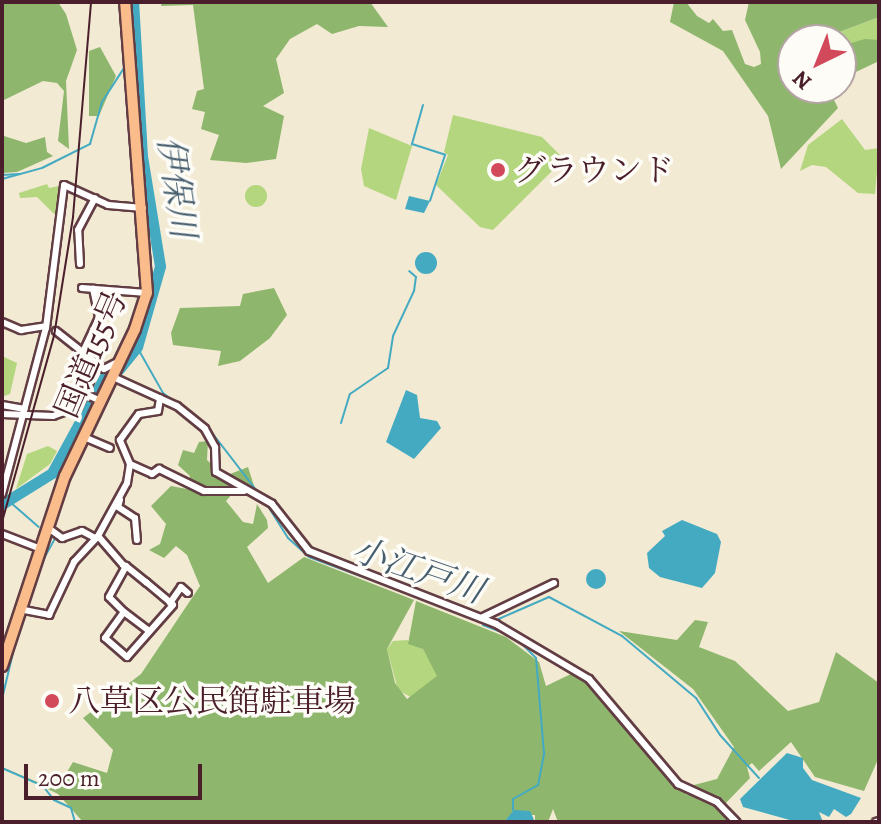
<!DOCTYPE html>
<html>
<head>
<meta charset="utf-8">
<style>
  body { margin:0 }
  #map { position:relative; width:881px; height:824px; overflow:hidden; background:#f2ead3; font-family:Alegreya,"Noto Serif JP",serif }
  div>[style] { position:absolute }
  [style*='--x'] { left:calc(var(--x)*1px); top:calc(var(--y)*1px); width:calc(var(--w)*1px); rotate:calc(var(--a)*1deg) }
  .green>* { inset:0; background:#b3d67e }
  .round { border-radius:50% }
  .forest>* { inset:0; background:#8eb76d }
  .water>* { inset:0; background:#43aac2 }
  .stream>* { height:2px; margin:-1px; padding:0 1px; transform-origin:1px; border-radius:1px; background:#43aac2 }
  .river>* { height:11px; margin:-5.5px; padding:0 5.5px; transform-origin:5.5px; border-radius:5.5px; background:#43aac2 }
  .roads { filter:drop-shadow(2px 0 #633d44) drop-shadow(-2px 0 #633d44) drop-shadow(0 2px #633d44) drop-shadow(0 -2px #633d44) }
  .street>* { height:6px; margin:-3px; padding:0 3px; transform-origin:3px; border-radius:3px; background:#fff }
  .highway>* { height:10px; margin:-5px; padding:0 5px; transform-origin:5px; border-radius:5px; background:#f9bc8a }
  .rail>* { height:2px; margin:-1px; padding:0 1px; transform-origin:1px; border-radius:1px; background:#4a1f2b }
  .dots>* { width:22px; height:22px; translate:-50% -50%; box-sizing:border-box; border:4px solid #fdfcf7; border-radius:50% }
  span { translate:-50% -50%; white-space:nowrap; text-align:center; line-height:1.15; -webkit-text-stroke:7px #fdfcf7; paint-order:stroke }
  .poi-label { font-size:32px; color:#4a1f2b }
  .left { translate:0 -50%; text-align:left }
  .street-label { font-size:32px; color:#4a1f2b }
  .water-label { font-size:34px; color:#475e6f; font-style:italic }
  .frame { position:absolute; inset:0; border:4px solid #4a1f2b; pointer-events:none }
  .north { position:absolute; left:777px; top:24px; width:80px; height:80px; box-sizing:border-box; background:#fdfcf7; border:2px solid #b5a4a5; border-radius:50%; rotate:223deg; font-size:22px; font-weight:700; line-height:32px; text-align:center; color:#4a1f2b }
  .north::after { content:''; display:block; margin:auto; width:28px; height:36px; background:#d1495b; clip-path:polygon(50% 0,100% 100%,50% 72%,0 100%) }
  .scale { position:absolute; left:24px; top:764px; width:178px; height:36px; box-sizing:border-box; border:4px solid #4a1f2b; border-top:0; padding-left:10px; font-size:24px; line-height:28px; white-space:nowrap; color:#4a1f2b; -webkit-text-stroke:6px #fdfcf7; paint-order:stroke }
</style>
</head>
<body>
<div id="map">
  <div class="green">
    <i style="clip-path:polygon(879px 17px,879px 40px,841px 46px,841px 40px,818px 40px)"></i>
    <i style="clip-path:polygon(453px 115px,542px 137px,564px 159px,493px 230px,480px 227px,436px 185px,448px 155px,444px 152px)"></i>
    <i style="clip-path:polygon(842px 119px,865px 150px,879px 148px,875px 194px,858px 193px,826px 167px,812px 165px,800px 171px,808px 145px)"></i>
    <i style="clip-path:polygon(369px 128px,412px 146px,396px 200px,364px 186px,361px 169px)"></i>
    <i style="clip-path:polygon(47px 184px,49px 188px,64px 185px,63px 214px,54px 214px,37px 197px,20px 198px,19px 193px)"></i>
    <i class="round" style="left:245px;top:185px;width:22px;height:22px"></i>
    <i style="clip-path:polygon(2px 356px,17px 363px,10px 394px,2px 397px)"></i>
    <i style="clip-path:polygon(48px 446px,57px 451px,50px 464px,16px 489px,27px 454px)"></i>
    <i style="clip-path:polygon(407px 640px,423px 649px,438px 676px,414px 699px,398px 690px,387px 649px,393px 641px)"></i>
  </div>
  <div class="forest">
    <i style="clip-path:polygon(2px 2px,58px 2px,66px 14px,77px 50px,66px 81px,69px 149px,58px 141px,64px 91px,57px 83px,43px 81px,2px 101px)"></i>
    <i style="clip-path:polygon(162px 2px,370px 2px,388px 27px,359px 26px,332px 34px,317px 24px,290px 39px,276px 59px,284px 93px,263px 106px,284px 116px,276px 159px,246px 163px,210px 160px,219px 135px,201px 129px,205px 112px,192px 109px,197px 91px,204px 89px,193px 5px,161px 6px)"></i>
    <i style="clip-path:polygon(674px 2px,686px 2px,697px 16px,709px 23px,713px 19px,723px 31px,732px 30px,745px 64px,754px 67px,761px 64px,760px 52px,745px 20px,749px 2px,879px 2px,879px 17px,818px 40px,793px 40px,793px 88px,828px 88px,838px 108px,781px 169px,768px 116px,723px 51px,670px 22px)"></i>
    <i style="clip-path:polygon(865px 39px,879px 40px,879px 61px,841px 79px,841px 46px)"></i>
    <i style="clip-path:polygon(100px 47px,116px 76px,99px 116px,89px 116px,89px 51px)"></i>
    <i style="clip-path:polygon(4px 136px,26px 143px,45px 137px,47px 152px,53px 156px,17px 172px,2px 173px)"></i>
    <i style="clip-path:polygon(274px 288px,287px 315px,270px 338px,240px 361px,218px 366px,221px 351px,173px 345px,171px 333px,180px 308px,240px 306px,243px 294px)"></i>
    <i style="clip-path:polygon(208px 441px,207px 460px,225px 476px,248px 467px,256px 492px,240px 485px,226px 501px,243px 522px,253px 524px,257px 504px,267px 520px,268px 528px,247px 547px,268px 583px,304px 557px,414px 600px,387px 649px,395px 683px,407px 699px,437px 676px,423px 649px,408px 644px,416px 601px,506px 637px,539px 662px,546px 686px,575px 672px,589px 681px,687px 795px,694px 785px,717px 779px,734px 747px,693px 689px,619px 631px,677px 640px,695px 620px,708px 622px,699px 647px,735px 661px,788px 711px,819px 702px,836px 652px,879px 683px,879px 757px,864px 791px,815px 777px,791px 742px,759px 771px,752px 763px,747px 767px,750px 778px,723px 806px,712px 802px,733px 822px,558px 822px,553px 809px,548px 822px,535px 822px,535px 815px,511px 815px,504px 822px,83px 822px,58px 794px,2px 767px,56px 790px,73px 762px,107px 773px,113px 750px,83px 718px,141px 674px,200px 586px,187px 555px,176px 546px,164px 558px,149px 550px,160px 544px,166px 524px,151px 506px,171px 486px,187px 489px,190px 476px,178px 465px,183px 450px,194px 453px,199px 442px)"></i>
  </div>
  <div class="water">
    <i style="clip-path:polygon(409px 196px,430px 201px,424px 213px,405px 209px)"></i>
    <i class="round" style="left:415px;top:252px;width:22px;height:22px"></i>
    <i style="clip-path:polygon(406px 390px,417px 395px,420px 418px,437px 421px,441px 428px,414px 459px,386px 442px)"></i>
    <i style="clip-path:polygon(682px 520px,717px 534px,721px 542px,715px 573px,702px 588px,660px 577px,649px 568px,647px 553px,665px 536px,662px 531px)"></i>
    <i class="round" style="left:586px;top:569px;width:20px;height:20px"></i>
    <i style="clip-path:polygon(787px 753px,803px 758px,803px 768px,812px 780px,861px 798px,851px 814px,846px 817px,834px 809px,829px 817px,819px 812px,823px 822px,797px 822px,743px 807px,740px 799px)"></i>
    <i style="clip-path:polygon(514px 810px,530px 811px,535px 822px,504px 822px)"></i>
  </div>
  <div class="stream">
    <i style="--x:805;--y:2;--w:7;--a:0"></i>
    <i style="--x:423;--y:105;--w:41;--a:105.8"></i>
    <i style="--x:412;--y:144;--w:35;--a:18"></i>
    <i style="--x:445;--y:155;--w:48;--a:108.1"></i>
    <i style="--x:2;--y:175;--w:18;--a:-3"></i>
    <i style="--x:2;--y:179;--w:41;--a:-15.4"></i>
    <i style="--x:42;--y:168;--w:54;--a:-26.6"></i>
    <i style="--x:90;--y:144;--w:44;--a:-74.1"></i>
    <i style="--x:102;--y:102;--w:40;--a:-57.1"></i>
    <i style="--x:137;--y:347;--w:53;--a:60.5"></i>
    <i style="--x:163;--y:393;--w:54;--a:36.7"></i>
    <i style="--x:206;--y:425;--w:88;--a:52.4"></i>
    <i style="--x:341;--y:423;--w:30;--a:-73"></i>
    <i style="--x:350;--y:394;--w:46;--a:-34.4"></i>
    <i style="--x:388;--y:368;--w:32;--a:-81"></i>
    <i style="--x:393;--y:336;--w:50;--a:-65"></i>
    <i style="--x:414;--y:291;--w:14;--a:-82"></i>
    <i style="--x:416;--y:277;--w:9;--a:-139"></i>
    <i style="--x:10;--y:502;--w:38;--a:41"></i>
    <i style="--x:266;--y:503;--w:41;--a:57.8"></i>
    <i style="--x:288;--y:538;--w:28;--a:42"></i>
    <i style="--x:309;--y:557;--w:191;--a:20.2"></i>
    <i style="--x:42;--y:562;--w:29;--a:-61"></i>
    <i style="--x:56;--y:537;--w:5;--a:-158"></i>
    <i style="--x:494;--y:621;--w:60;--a:-23.6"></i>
    <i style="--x:549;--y:597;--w:83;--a:28.1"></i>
    <i style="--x:622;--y:636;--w:97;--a:40"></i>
    <i style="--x:696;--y:698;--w:44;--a:57"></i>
    <i style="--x:720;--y:735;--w:58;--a:47.8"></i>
    <i style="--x:483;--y:625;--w:26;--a:21"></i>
    <i style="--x:2;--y:699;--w:65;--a:-76.6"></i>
    <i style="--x:2;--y:768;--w:45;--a:23.7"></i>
    <i style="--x:43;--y:786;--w:18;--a:52"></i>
    <i style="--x:54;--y:800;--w:19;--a:25"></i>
    <i style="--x:71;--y:808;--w:15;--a:74"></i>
    <i style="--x:513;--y:810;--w:11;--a:-90"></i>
    <i style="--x:513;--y:799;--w:29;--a:-29"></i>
    <i style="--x:538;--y:785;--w:33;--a:-79"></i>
    <i style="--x:544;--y:753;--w:95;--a:-94.8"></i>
    <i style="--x:536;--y:658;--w:24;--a:-135"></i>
  </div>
  <div class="river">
    <i style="--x:119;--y:369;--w:28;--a:-51"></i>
    <i style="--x:137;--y:347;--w:84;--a:-74.1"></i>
    <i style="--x:160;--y:266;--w:111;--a:-99.3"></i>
    <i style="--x:142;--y:156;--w:154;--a:-93.3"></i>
    <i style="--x:2;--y:504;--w:59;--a:-31.8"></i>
    <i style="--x:52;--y:473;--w:113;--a:-61.4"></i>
  </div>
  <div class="roads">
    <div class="street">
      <i style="--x:80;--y:264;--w:34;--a:-93"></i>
      <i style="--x:78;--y:230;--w:36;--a:-62"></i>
      <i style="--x:82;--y:288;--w:65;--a:4.4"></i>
      <i style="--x:2;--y:322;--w:21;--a:23"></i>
      <i style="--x:21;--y:330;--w:25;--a:-9"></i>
      <i style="--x:56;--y:331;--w:61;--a:38.4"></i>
      <i style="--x:104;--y:369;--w:16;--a:-27"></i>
      <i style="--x:83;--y:352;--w:38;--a:-65"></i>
      <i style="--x:99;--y:317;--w:29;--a:-102"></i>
      <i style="--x:113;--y:377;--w:70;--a:24.4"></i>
      <i style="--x:177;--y:406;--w:36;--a:39"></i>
      <i style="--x:205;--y:429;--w:21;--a:61"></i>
      <i style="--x:215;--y:447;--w:25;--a:88"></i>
      <i style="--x:216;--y:472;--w:64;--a:29.7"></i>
      <i style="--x:272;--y:504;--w:60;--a:51.8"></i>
      <i style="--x:309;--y:551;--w:201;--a:21.3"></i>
      <i style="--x:496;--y:624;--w:108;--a:30.6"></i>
      <i style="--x:589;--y:679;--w:138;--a:49.7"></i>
      <i style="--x:678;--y:784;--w:43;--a:24.8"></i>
      <i style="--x:717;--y:802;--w:28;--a:46"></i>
      <i style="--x:74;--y:389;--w:30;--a:24"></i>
      <i style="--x:2;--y:405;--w:23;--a:10"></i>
      <i style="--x:2;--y:414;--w:51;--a:2.2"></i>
      <i style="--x:53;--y:416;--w:27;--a:-20"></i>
      <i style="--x:78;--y:407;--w:29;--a:-65"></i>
      <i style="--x:84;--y:437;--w:28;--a:23"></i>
      <i style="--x:130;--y:464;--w:26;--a:-113"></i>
      <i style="--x:120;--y:440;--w:32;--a:-54"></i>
      <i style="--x:139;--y:414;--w:19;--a:-9"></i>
      <i style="--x:158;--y:411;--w:13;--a:-81"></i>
      <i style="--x:2;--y:494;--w:172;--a:-75.2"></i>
      <i style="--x:46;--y:328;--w:144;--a:-82.8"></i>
      <i style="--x:64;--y:185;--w:48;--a:24.4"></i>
      <i style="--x:108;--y:205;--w:35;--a:5"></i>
      <i style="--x:120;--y:500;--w:7;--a:106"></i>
      <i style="--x:118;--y:507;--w:20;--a:33"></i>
      <i style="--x:135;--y:518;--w:22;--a:85"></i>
      <i style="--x:47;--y:527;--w:19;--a:36"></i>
      <i style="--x:62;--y:538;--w:21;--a:-19"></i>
      <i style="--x:82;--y:531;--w:15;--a:28"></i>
      <i style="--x:2;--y:534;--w:39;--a:21"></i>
      <i style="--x:98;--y:536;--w:38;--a:49"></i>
      <i style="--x:123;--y:565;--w:3;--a:18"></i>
      <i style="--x:126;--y:566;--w:26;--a:39"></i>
      <i style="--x:146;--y:582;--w:35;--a:40"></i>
      <i style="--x:173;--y:605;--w:69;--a:131.5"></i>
      <i style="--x:127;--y:657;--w:29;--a:-139"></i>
      <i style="--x:105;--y:638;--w:32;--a:-54"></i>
      <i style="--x:124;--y:612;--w:21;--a:-135"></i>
      <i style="--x:109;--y:597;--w:35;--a:-61"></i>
      <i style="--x:170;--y:603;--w:19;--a:-55"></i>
      <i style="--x:181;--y:587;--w:9;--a:41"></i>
      <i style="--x:19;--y:609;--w:31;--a:11"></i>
      <i style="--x:49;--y:615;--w:59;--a:-64.7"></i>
      <i style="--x:74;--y:562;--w:35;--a:-47"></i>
      <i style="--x:98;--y:536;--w:60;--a:-61.3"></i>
      <i style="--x:127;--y:483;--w:19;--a:-81"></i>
      <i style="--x:130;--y:464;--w:24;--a:24"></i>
      <i style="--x:152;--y:474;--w:9;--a:-36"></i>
      <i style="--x:159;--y:469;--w:50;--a:26.1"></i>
      <i style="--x:204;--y:491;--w:40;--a:0"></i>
      <i style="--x:124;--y:612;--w:30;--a:37"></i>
      <i style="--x:481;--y:618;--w:81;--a:-25.6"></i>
      <i style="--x:876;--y:822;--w:3;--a:-18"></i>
    </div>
    <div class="highway">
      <i style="--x:2;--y:666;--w:200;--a:-71.7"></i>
      <i style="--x:65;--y:476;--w:163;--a:-64.5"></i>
      <i style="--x:135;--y:329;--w:38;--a:-72"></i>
      <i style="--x:147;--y:293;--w:292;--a:-94.3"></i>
    </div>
  </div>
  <div class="rail">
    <i style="--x:2;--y:522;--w:193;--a:-74.4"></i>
    <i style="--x:54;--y:336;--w:121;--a:-80.9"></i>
    <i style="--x:73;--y:217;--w:216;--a:-85.2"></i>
  </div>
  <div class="dots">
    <i style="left:498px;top:170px;background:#d1495b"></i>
    <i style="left:52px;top:701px;background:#d1495b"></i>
  </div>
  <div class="poi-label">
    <span class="left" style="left:514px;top:170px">グラウンド</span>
    <span class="left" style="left:68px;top:701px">八草区公民館駐車場</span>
  </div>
  <div class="street-label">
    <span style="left:91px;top:354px;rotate:-67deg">国道155号</span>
  </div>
  <div class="water-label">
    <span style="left:177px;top:187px;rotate:82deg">伊保川</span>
    <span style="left:418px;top:570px;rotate:19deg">小江戸川</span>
  </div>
  <div class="frame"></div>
  <div class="north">N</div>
  <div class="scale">200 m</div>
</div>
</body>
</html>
